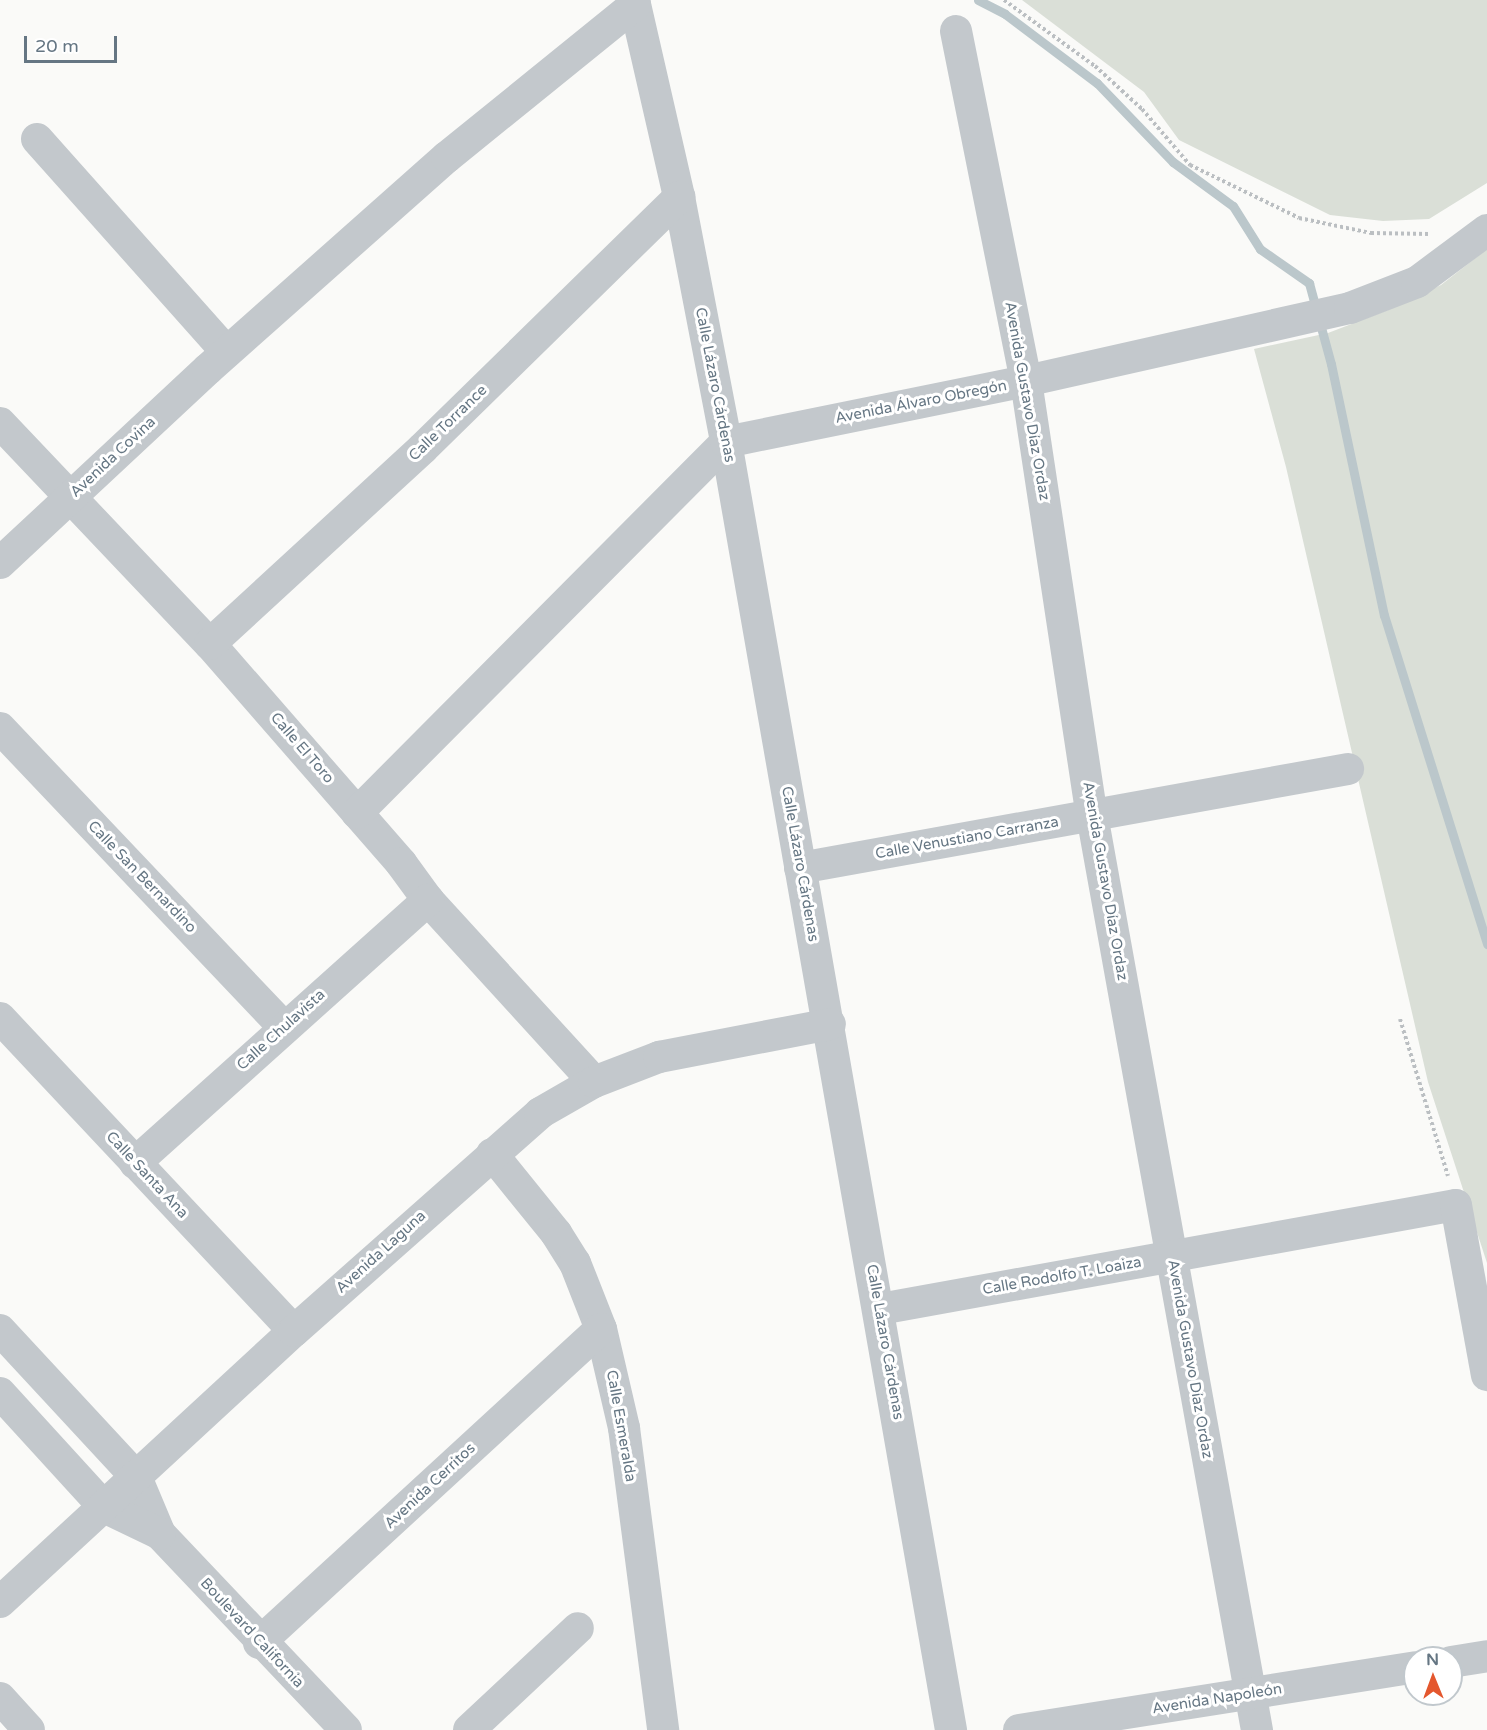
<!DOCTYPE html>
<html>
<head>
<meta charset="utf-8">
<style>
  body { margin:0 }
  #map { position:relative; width:1487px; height:1730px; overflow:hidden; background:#fafaf8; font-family:"Varela Round",sans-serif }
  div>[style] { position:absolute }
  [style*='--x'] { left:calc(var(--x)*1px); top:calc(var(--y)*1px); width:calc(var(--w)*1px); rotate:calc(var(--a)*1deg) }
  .green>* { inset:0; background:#dadfd7 }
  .stream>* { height:9px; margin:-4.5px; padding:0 4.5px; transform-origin:4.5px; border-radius:4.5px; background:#bbc7cb }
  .path>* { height:4px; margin-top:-2px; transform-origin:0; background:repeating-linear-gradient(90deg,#bbbfc2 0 3px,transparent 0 6px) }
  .minor>* { height:32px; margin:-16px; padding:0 16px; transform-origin:16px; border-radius:16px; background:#c3c8cc }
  span { translate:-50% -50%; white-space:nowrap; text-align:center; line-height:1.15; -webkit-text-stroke:6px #fff; paint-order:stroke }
  .street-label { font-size:15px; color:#657683 }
  .north { position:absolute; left:1403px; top:1646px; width:60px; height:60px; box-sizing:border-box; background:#fff; border:2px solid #c1c8cd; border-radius:50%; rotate:359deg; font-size:16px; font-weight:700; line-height:24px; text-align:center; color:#657683 }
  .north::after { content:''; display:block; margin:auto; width:21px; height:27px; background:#e4572e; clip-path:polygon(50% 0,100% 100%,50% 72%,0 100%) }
  .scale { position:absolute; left:24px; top:36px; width:93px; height:27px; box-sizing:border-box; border:3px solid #657683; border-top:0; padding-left:8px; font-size:18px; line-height:21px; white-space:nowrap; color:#657683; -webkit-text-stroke:4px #fff; paint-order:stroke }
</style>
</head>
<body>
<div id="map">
  <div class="green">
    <i style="clip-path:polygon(1022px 0,1487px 0,1487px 183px,1429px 219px,1383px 221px,1330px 215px,1179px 140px,1144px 92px)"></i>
    <i style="clip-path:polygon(1487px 249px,1487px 1263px,1428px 1082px,1286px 467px,1254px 349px,1328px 333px,1388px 310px,1441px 285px)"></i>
  </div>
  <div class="stream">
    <i style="--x:978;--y:0;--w:30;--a:27"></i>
    <i style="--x:1005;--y:14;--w:115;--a:36.9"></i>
    <i style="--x:1097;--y:83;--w:110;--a:46.1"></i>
    <i style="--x:1173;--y:162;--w:74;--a:36.3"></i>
    <i style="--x:1233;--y:206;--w:51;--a:57.9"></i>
    <i style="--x:1260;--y:249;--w:60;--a:34.8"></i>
    <i style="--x:1309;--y:283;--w:84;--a:74.8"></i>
    <i style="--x:1331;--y:364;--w:257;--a:78.1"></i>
    <i style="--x:1384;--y:615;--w:345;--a:72.6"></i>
  </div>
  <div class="path">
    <i style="--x:1004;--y:0;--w:112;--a:36"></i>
    <i style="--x:1095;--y:66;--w:64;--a:42.5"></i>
    <i style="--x:1142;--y:109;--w:74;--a:49.4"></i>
    <i style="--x:1190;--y:165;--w:121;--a:25.9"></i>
    <i style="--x:1299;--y:218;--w:74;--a:11.8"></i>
    <i style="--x:1371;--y:233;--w:58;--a:1"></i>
    <i style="--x:1400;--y:1019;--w:164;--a:73"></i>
  </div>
  <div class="minor">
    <i style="--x:634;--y:0;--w:202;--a:77.1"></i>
    <i style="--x:679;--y:197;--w:249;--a:79.1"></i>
    <i style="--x:726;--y:442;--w:1308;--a:80.09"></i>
    <i style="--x:956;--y:31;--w:357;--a:78.7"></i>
    <i style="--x:1026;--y:381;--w:439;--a:81.4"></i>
    <i style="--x:1092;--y:815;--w:930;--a:79.78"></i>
    <i style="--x:37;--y:139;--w:285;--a:48.3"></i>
    <i style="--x:0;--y:423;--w:305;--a:46.5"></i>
    <i style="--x:210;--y:644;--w:291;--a:48.9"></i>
    <i style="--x:401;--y:863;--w:46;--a:53.9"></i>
    <i style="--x:428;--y:900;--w:246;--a:47.6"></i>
    <i style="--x:0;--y:563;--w:284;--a:-43"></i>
    <i style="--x:208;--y:369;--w:319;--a:-41.6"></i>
    <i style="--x:447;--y:157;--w:242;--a:-39"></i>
    <i style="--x:210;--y:644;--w:289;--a:-42.6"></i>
    <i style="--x:423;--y:448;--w:359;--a:-44.4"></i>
    <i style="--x:0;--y:728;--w:412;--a:46.5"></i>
    <i style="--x:357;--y:813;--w:523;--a:-45.15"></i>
    <i style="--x:726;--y:442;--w:306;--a:-11.5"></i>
    <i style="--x:1026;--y:381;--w:332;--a:-12.7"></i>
    <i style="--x:1350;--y:308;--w:72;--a:-21.2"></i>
    <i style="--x:1417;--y:282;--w:87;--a:-36.6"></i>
    <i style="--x:800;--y:868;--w:557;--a:-10.24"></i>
    <i style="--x:0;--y:1018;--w:429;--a:46.8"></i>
    <i style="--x:492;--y:1154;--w:102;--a:51"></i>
    <i style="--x:556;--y:1233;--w:36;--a:58"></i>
    <i style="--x:575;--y:1263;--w:71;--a:68.5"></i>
    <i style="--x:601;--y:1329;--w:102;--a:76.9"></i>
    <i style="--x:624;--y:1428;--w:305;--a:82.6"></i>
    <i style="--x:135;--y:1163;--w:394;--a:-41.9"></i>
    <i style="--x:880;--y:1309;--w:585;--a:-10.23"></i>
    <i style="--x:1456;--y:1205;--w:173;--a:79.7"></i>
    <i style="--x:0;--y:1330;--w:200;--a:47.2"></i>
    <i style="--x:136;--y:1477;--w:62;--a:67.2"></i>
    <i style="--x:160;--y:1534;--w:270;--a:46.5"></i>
    <i style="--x:0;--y:1393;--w:154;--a:47.6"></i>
    <i style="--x:104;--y:1507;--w:62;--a:25.7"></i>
    <i style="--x:0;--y:1602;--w:400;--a:-42.7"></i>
    <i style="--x:294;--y:1331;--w:329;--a:-41.5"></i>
    <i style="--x:540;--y:1113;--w:62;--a:-29.9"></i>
    <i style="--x:594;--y:1082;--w:70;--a:-21"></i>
    <i style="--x:659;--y:1057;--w:174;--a:-10.9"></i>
    <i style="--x:259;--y:1643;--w:464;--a:-42.6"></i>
    <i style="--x:1451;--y:1662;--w:36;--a:-9"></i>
    <i style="--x:0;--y:1698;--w:43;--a:47.8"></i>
    <i style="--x:469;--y:1730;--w:149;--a:-43.1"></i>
    <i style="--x:1019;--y:1730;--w:401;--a:-9"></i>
  </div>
  <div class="street-label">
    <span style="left:715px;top:385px;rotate:79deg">Calle Lázaro Cárdenas</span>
    <span style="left:1027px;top:401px;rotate:80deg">Avenida Gustavo Díaz Ordaz</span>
    <span style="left:921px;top:402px;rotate:-11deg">Avenida Álvaro Obregón</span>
    <span style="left:448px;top:423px;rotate:-44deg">Calle Torrance</span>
    <span style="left:113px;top:457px;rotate:-43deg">Avenida Covina</span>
    <span style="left:302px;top:748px;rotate:49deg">Calle El Toro</span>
    <span style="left:967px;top:838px;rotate:-10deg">Calle Venustiano Carranza</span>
    <span style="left:800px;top:864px;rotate:80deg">Calle Lázaro Cárdenas</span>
    <span style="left:142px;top:877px;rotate:46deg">Calle San Bernardino</span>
    <span style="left:1105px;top:881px;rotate:80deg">Avenida Gustavo Díaz Ordaz</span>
    <span style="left:281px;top:1030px;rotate:-42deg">Calle Chulavista</span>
    <span style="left:147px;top:1175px;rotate:47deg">Calle Santa Ana</span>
    <span style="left:381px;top:1252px;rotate:-42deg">Avenida Laguna</span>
    <span style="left:1062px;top:1276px;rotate:-10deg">Calle Rodolfo T. Loaiza</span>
    <span style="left:885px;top:1342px;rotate:80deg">Calle Lázaro Cárdenas</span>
    <span style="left:1190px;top:1359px;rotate:80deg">Avenida Gustavo Díaz Ordaz</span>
    <span style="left:621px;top:1426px;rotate:80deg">Calle Esmeralda</span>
    <span style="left:430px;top:1486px;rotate:-43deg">Avenida Cerritos</span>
    <span style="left:252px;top:1633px;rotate:47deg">Boulevard California</span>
    <span style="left:1217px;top:1699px;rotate:-9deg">Avenida Napoleón</span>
  </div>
  <div class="north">N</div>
  <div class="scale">20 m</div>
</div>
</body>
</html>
